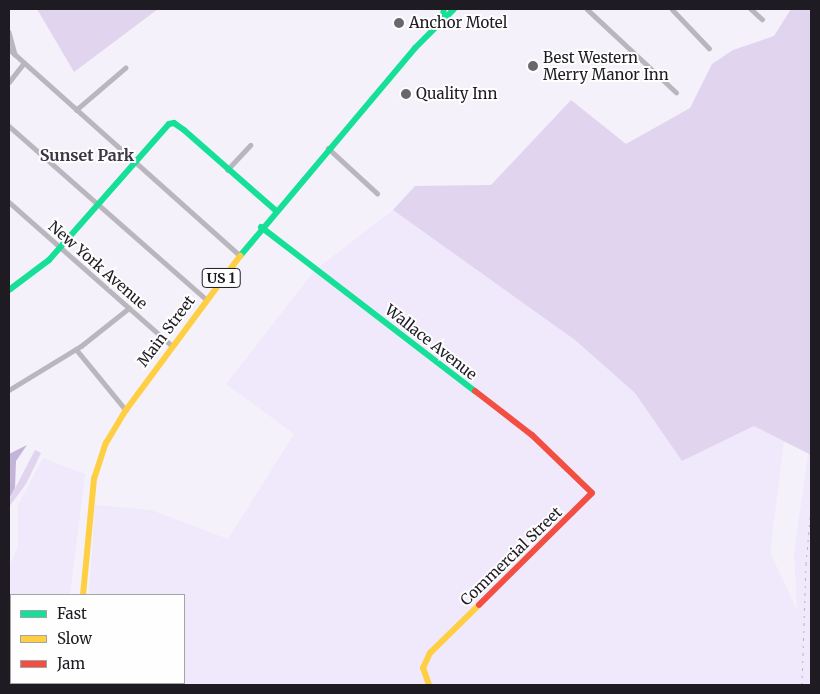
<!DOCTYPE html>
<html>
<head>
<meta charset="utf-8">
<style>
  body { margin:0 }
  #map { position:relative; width:820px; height:694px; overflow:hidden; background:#f5f1fa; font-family:Merriweather,serif }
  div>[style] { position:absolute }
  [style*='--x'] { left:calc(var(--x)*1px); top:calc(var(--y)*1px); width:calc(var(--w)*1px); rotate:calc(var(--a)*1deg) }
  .built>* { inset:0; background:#f0e8fb }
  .green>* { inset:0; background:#e0d4ef }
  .water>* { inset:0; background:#c5b4d9 }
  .street>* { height:4.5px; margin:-2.25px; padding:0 2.25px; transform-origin:2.25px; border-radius:2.25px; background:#bab6be }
  .fast>* { height:6px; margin:-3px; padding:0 3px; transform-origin:3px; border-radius:3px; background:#16e098 }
  .slow>* { height:6px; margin:-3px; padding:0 3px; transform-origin:3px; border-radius:3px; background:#ffcf43 }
  .jam>* { height:6px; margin:-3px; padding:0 3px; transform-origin:3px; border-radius:3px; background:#f24e42 }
  .rail>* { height:1px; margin-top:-0.5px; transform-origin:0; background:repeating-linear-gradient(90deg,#bab6be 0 2.5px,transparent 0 7.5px) }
  .dots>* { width:14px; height:14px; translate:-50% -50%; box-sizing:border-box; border:2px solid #fefefe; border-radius:50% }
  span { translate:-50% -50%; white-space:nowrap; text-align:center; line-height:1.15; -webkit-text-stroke:4px #fefefe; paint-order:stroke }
  .shield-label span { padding:1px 4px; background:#fefefe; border:1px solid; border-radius:4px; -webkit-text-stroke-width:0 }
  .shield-label { font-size:14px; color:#1e1b22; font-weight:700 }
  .poi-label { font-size:15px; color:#1e1b22 }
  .left { translate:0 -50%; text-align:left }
  .street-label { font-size:15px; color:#1e1b22 }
  .neighbourhood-label { font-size:16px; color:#3c3645; font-weight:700 }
  .frame { position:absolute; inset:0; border:10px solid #1e1b22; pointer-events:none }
  .legend { position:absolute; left:10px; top:594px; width:175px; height:90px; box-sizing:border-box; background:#fefefe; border:1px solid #a4a3a6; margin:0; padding:6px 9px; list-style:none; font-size:15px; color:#1e1b22 }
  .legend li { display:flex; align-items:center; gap:10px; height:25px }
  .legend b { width:25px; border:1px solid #a4a3a6 }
</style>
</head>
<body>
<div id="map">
  <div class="built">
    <i style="clip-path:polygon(393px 210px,575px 340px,635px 393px,682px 461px,788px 410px,770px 552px,797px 610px,794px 552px,811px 433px,811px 685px,149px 685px,147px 683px,184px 683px,184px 595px,89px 595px,95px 505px,151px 510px,228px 539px,294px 434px,226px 384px,314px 271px)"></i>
    <i style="clip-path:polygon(43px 458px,85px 474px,70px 595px,12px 595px,9px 593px,9px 566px,18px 547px,18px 505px)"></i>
  </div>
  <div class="green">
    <i style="clip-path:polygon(37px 9px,158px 9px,74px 72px)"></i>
    <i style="clip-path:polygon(791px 9px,811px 10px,811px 455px,754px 426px,682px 461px,635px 393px,575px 340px,393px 210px,415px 186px,491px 185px,571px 100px,626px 144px,690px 108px,712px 64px,733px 50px,774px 36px)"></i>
    <i style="clip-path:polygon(35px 450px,41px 453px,26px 484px,9px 507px,9px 500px)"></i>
  </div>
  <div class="water">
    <i style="clip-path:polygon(27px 445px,16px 461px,15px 488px,9px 499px,9px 454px)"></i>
  </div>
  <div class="street">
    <i style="--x:587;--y:9;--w:122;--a:43"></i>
    <i style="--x:672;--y:9;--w:54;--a:46.5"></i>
    <i style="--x:751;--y:9;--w:15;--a:42"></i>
    <i style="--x:9;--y:32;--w:23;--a:75"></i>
    <i style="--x:9;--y:49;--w:309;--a:41.8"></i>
    <i style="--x:9;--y:82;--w:24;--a:-52"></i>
    <i style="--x:76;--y:110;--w:65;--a:-40.6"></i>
    <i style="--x:9;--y:126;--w:262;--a:41.3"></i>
    <i style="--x:328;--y:148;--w:67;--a:42.6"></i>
    <i style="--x:227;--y:170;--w:34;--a:-47"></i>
    <i style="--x:9;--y:202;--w:216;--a:41.4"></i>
    <i style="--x:76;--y:349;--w:79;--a:50.7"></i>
    <i style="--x:9;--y:390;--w:84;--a:-31.4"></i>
    <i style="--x:81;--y:346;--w:61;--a:-38.4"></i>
    <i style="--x:9;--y:603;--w:2;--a:27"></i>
    <i style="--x:9;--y:644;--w:2;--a:27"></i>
    <i style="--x:9;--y:679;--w:2;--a:0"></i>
    <i style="--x:21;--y:683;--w:7;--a:16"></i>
  </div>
  <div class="fast">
    <i style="--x:442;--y:21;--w:12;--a:-81"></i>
    <i style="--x:261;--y:227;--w:270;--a:37.5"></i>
    <i style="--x:240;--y:256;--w:272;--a:-49.9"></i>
    <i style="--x:415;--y:48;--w:55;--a:-45"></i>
    <i style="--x:9;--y:290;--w:50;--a:-36.9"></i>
    <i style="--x:49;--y:260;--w:181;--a:-48.6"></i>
    <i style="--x:169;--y:124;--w:5;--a:-11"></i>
    <i style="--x:174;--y:123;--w:12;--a:35"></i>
    <i style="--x:184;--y:130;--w:121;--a:41.3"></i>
    <i style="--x:75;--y:683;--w:2;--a:90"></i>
  </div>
  <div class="slow">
    <i style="--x:83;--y:595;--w:117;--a:-84.6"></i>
    <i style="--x:94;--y:479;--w:38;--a:-72"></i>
    <i style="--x:106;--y:443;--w:39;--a:-59"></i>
    <i style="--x:126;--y:410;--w:192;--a:-53.5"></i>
    <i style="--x:137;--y:683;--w:4;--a:34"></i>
    <i style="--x:429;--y:685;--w:18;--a:-109"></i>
    <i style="--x:423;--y:668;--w:17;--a:-65"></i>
    <i style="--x:430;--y:653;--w:69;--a:-44.4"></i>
  </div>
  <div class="jam">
    <i style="--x:475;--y:391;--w:72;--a:37.7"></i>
    <i style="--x:532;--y:435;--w:83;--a:44"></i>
    <i style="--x:592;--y:493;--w:159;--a:135.3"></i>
  </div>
  <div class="rail">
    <i style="--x:802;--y:685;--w:121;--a:-88.1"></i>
    <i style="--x:806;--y:564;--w:56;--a:-84.9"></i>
  </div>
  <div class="dots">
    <i style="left:399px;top:23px;background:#69666e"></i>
    <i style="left:533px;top:66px;background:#69666e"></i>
    <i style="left:406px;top:94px;background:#69666e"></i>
  </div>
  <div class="shield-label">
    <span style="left:221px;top:278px">US 1</span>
  </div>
  <div class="poi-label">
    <span class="left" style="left:409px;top:23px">Anchor Motel</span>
    <span class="left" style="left:543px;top:66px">Best Western<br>Merry Manor Inn</span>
    <span class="left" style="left:416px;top:94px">Quality Inn</span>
  </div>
  <div class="street-label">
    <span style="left:98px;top:265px;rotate:41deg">New York Avenue</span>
    <span style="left:166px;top:331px;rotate:-53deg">Main Street</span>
    <span style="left:431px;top:342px;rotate:38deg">Wallace Avenue</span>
    <span style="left:511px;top:556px;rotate:-44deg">Commercial Street</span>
  </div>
  <div class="neighbourhood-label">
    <span style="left:87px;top:155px">Sunset Park</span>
  </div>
  <div class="frame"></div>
  <ul class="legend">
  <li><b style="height:6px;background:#16e098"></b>Fast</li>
  <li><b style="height:6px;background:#ffcf43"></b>Slow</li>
  <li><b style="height:6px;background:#f24e42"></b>Jam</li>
  </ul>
</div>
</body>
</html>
